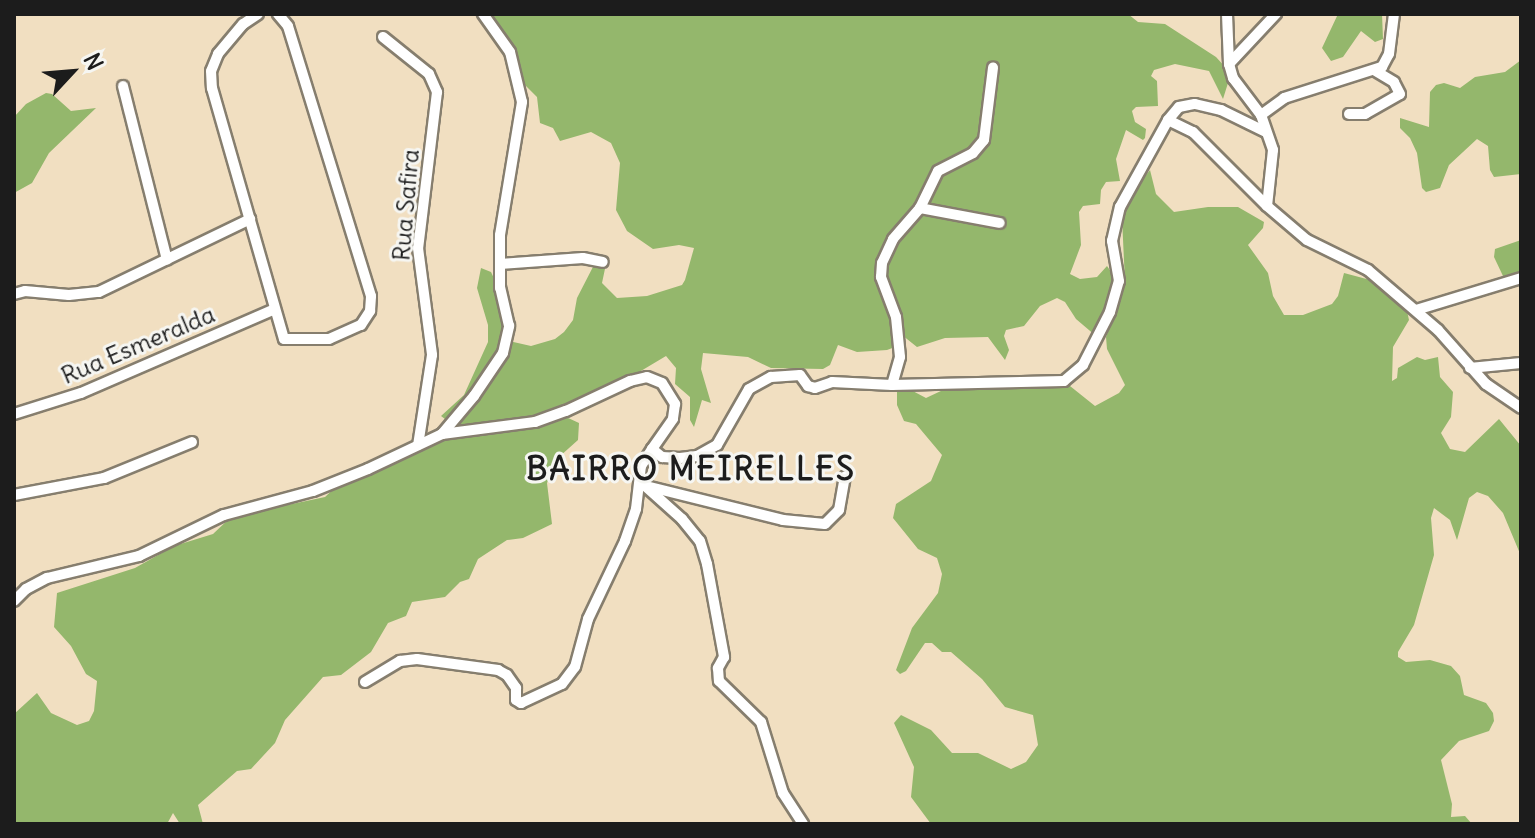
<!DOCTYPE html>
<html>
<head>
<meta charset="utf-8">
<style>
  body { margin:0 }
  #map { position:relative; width:1535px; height:838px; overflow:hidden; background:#f1dfc1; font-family:Delius,sans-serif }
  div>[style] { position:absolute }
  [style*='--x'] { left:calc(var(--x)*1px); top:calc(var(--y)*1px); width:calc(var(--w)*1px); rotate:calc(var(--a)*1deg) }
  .forest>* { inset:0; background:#94b76c }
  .roads { filter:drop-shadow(2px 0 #867e6e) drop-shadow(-2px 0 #867e6e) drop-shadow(0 2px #867e6e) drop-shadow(0 -2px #867e6e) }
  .minor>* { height:10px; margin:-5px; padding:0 5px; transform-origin:5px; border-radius:5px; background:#fff }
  span { translate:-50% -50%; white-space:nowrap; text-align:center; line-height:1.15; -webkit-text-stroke:6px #f6f6f2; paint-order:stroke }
  .street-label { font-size:24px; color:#1c1c1c }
  .district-label { font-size:32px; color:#1c1c1c; font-weight:700; letter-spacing:2px }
  .frame { position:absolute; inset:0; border:16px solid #1c1c1c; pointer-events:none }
  .north { position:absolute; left:32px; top:32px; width:80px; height:80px; -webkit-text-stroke:6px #f6f6f2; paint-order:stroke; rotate:64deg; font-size:22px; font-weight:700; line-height:32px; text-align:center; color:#1c1c1c }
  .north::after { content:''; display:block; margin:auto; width:28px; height:36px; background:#1c1c1c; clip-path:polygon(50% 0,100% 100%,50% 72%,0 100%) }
</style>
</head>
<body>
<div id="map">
  <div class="forest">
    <i style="clip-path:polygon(478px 14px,1128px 14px,1138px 22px,1165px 24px,1216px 57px,1226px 68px,1228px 83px,1223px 99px,1209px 71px,1175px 64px,1154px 70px,1151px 76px,1157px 81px,1158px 106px,1136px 107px,1132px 111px,1135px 122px,1146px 129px,1145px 138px,1143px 140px,1126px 130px,1116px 159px,1120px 181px,1106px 182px,1101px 190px,1100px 204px,1083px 206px,1079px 212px,1081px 245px,1070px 274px,1080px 279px,1097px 277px,1107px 266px,1116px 279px,1111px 303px,1096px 336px,1076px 319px,1065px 302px,1057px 298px,1040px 306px,1024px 326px,1006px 330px,1004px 336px,1009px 350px,1005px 360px,988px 337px,945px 338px,917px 347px,902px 335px,895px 347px,887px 350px,857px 352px,838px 345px,830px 365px,823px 369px,771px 368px,748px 357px,703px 353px,701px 369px,711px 403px,702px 400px,694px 427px,690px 420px,690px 397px,675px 384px,676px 368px,666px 356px,604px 393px,519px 425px,566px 417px,579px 423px,578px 440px,559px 457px,547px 483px,552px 524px,523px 538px,507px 540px,478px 559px,469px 579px,460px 582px,445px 597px,412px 602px,406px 616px,388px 623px,371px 652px,341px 675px,323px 677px,285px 720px,275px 743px,251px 769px,237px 771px,198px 805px,203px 824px,180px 824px,173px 813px,167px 824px,14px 824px,14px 714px,37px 693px,51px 713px,77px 725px,89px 721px,94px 711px,97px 681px,86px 674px,71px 646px,54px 627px,57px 593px,135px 568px,174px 546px,213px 534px,231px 517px,325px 497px,339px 484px,453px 425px,441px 416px,464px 395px,488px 342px,488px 325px,477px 288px,481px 268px,491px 272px,500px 291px,509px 341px,531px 346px,555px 339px,564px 332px,573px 320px,577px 298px,596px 261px,606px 264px,602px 283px,617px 298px,647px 296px,682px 285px,685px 280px,694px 248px,679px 245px,653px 249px,627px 231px,616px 210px,620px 163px,611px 143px,591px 132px,560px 141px,553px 128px,540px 123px,537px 97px,524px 84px,521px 73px,490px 22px,480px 19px)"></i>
    <i style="clip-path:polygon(1338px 14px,1382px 14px,1383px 39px,1375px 42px,1361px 31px,1343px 57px,1331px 61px,1322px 48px)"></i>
    <i style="clip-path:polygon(1521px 60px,1521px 174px,1494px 177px,1490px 170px,1488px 146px,1477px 139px,1449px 165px,1440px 188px,1426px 192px,1422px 188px,1417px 153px,1410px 138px,1400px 128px,1400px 118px,1429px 127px,1430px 92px,1436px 85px,1444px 83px,1460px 88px,1475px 77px,1505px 72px)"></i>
    <i style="clip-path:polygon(46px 93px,52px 94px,71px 111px,96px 108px,49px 153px,32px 183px,14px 193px,14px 117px,26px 104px)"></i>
    <i style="clip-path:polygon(1150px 170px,1156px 194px,1174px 212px,1208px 207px,1238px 207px,1264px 222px,1263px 228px,1248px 245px,1268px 273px,1273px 296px,1284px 315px,1303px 315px,1332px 304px,1338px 296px,1344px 273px,1374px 281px,1396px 299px,1407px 311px,1409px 320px,1393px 347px,1392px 381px,1397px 378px,1398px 368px,1417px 357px,1425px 360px,1438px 357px,1440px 377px,1453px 392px,1451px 417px,1441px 433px,1450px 449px,1465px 452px,1499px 419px,1521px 446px,1521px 556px,1503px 513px,1488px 496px,1477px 492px,1469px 498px,1457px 540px,1450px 520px,1434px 508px,1431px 518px,1434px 555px,1414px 625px,1398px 652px,1398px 657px,1406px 662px,1430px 660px,1451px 666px,1460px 676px,1464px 695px,1486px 703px,1493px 713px,1494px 721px,1489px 731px,1459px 741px,1441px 760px,1452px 804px,1451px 817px,1465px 816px,1472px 824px,931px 824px,911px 797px,914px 767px,894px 723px,901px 715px,931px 730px,952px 753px,978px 753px,1011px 769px,1026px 762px,1038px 745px,1033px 715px,1005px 707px,982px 679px,951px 652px,942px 652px,932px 643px,925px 643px,906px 671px,900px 674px,896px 670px,912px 628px,938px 593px,942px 574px,937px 558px,918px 549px,893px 518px,896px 504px,931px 481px,942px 455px,916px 424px,904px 421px,897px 405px,897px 388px,909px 389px,926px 398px,960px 382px,1070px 386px,1095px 406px,1119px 393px,1125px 385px,1107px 349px,1106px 337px,1125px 282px,1122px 218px,1137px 186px)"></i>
    <i style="clip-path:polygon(1521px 240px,1521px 275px,1503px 276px,1494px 257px,1495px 249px)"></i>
  </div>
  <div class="roads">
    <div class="minor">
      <i style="--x:258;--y:14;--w:18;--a:146"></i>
      <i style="--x:243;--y:24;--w:39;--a:130"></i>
      <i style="--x:218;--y:54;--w:18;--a:112"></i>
      <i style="--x:211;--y:71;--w:17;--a:87"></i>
      <i style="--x:212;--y:88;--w:261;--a:74"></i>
      <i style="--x:284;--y:339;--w:45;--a:0"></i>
      <i style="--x:329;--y:339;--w:35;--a:-24"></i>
      <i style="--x:361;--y:325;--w:17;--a:-57"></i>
      <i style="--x:370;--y:311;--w:15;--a:-86"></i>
      <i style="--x:371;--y:296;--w:282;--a:-107.1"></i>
      <i style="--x:288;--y:26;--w:16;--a:-130"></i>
      <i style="--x:1227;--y:14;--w:50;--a:87.7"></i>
      <i style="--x:1229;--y:64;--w:15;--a:74"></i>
      <i style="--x:1233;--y:78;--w:46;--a:52.9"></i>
      <i style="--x:1261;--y:115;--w:37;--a:71"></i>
      <i style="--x:1273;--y:150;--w:56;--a:96.1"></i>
      <i style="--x:383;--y:37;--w:59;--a:38.8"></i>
      <i style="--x:429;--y:74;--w:20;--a:66"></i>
      <i style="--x:437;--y:92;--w:157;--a:96.9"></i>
      <i style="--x:418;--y:248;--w:108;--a:82.5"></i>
      <i style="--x:432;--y:355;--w:91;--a:98.8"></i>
      <i style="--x:1229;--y:64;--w:69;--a:-46.8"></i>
      <i style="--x:123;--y:86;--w:179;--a:75.8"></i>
      <i style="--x:1349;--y:114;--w:16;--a:0"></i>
      <i style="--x:1365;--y:114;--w:40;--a:-29.7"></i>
      <i style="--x:1400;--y:94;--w:13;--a:-117"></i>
      <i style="--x:1394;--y:82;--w:21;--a:-149"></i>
      <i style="--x:1261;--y:115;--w:29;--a:-36"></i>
      <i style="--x:1284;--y:98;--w:103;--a:-17.6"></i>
      <i style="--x:1382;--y:67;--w:15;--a:-62"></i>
      <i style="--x:1389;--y:54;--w:40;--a:-82.9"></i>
      <i style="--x:1168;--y:120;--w:17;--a:-50"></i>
      <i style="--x:1179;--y:107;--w:16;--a:-11"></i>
      <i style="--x:1195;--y:104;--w:27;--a:13"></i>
      <i style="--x:1221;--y:110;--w:50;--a:26.1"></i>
      <i style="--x:920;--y:208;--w:81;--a:10.6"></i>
      <i style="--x:500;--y:264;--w:83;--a:-4.1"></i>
      <i style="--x:583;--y:258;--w:20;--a:11"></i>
      <i style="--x:14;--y:294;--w:11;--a:-15"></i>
      <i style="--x:25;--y:291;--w:44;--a:5.2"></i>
      <i style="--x:69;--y:295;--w:30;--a:-6"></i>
      <i style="--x:99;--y:292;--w:168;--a:-25.8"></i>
      <i style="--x:1416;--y:310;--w:110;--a:-16.9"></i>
      <i style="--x:1470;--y:368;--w:51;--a:-5.6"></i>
      <i style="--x:892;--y:385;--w:29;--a:-74"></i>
      <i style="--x:900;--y:357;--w:40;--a:-95.7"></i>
      <i style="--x:896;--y:317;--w:43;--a:-110.6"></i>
      <i style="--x:881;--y:277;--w:14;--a:-86"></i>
      <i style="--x:882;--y:263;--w:26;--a:-65"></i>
      <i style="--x:893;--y:239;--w:41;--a:-48.9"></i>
      <i style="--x:920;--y:208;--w:41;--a:-64.1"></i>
      <i style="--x:938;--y:171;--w:39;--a:-27"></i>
      <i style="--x:973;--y:153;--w:17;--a:-50"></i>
      <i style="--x:984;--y:140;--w:73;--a:-82.9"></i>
      <i style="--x:14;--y:414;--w:70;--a:-17.4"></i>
      <i style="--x:81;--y:393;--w:211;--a:-23.4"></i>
      <i style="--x:442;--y:434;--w:94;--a:-7.4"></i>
      <i style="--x:535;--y:422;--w:33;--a:-20"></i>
      <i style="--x:566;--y:411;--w:71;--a:-25.1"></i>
      <i style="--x:630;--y:381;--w:17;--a:-13"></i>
      <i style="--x:647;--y:377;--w:16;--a:22"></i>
      <i style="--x:662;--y:383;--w:25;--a:58"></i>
      <i style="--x:675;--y:404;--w:15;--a:98"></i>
      <i style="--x:673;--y:419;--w:37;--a:125"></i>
      <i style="--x:652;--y:449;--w:13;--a:39"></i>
      <i style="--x:662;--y:457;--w:18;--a:3"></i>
      <i style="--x:680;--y:458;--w:17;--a:-7"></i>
      <i style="--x:697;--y:456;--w:23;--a:-29"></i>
      <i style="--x:717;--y:445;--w:64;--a:-60.3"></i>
      <i style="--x:749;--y:389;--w:25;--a:-29"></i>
      <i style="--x:771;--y:377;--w:29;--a:-4"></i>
      <i style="--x:800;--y:375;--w:14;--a:54"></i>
      <i style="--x:808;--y:386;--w:7;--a:16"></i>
      <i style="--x:815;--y:388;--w:18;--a:-19"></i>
      <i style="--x:832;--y:382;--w:60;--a:2.9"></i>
      <i style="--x:892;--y:385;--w:172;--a:-1.3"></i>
      <i style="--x:1064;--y:381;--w:25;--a:-40"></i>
      <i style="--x:1083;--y:365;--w:59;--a:-63"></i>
      <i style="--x:1110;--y:312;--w:32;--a:-74"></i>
      <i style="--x:1119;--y:281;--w:41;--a:-99.9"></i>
      <i style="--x:1112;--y:241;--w:35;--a:-77"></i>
      <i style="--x:1120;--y:207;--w:99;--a:-61.1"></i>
      <i style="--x:1168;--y:120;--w:28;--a:26"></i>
      <i style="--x:1193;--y:132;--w:105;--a:45"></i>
      <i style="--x:1267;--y:206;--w:52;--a:40.4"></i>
      <i style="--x:1307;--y:240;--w:68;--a:26.2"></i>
      <i style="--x:1368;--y:270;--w:92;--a:40.6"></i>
      <i style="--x:1438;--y:330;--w:72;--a:48.4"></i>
      <i style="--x:1486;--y:384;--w:42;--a:34.4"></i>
      <i style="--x:644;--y:485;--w:51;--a:41.8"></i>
      <i style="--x:682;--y:519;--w:28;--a:51"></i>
      <i style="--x:700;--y:541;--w:24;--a:73"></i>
      <i style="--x:707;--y:564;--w:95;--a:79.6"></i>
      <i style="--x:724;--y:657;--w:13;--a:119"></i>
      <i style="--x:718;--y:668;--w:13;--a:86"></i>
      <i style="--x:719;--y:681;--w:59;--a:44.3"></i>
      <i style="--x:761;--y:722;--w:74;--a:72.8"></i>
      <i style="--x:783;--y:793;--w:37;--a:57"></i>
      <i style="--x:646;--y:486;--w:141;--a:13.9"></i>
      <i style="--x:783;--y:520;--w:42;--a:5.4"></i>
      <i style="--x:825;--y:524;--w:20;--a:-45"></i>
      <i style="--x:839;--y:510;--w:34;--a:-80"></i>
      <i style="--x:14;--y:495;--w:92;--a:-10.7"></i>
      <i style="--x:104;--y:478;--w:95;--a:-22.2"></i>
      <i style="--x:14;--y:601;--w:17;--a:-45"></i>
      <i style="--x:26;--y:589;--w:24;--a:-28"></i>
      <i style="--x:47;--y:578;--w:95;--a:-13.4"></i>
      <i style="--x:139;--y:556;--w:94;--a:-25.8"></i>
      <i style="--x:224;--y:515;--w:92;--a:-15.1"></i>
      <i style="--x:313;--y:491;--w:59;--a:-21.8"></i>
      <i style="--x:368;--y:469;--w:82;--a:-25.3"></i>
      <i style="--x:442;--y:434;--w:50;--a:-49.9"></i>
      <i style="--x:474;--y:396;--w:52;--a:-56"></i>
      <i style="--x:503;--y:353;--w:28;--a:-77"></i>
      <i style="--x:509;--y:326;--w:39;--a:-103"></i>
      <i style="--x:500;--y:288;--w:53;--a:-90"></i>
      <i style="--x:500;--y:235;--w:135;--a:-80.6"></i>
      <i style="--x:522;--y:102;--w:51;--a:-103.5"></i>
      <i style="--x:510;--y:52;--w:47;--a:-125.4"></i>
      <i style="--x:365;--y:682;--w:41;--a:-31"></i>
      <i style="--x:400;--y:661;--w:17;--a:-7"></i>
      <i style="--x:417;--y:659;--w:82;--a:7.7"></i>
      <i style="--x:498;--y:670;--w:10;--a:29"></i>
      <i style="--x:507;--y:675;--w:16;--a:55"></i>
      <i style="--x:516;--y:688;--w:12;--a:90"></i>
      <i style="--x:516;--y:700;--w:6;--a:31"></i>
      <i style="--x:521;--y:703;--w:45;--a:-24.9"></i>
      <i style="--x:562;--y:684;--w:21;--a:-53"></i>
      <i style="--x:575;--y:667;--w:50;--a:-74.8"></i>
      <i style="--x:588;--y:619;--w:86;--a:-64.6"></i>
      <i style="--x:625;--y:541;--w:34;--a:-71"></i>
      <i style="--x:636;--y:509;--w:43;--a:-83.4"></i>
      <i style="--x:641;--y:466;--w:20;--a:-57"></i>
    </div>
  </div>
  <div class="street-label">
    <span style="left:406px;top:205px;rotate:-85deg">Rua Safira</span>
    <span style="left:138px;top:345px;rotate:-23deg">Rua Esmeralda</span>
  </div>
  <div class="district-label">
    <span style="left:691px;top:469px">BAIRRO MEIRELLES</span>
  </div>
  <div class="frame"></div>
  <div class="north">N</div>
</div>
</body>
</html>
